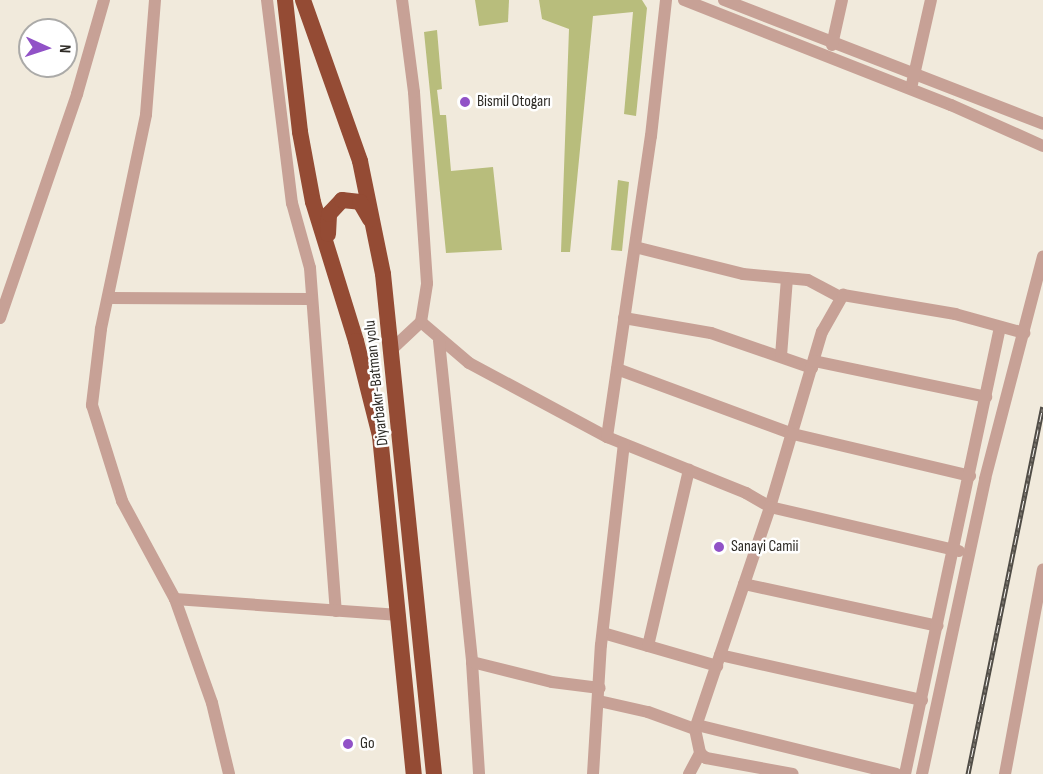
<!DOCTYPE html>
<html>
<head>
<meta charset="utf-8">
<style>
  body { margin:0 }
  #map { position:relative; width:1043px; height:774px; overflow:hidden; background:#f1eadc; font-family:"Sofia Sans Condensed",sans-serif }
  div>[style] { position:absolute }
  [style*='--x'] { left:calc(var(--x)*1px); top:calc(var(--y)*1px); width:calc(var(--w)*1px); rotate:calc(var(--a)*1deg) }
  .green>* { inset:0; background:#b8bd7c }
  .minor>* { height:12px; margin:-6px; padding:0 6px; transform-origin:6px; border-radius:6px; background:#c7a196 }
  .highway>* { height:16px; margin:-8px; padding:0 8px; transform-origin:8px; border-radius:8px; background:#944b34 }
  .rail>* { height:5px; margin-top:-2.5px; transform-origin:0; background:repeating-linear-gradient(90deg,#fff 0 9px,#504c46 0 18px); box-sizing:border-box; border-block:2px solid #504c46 }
  .dots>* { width:16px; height:16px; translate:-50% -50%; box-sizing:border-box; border:3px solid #fff; border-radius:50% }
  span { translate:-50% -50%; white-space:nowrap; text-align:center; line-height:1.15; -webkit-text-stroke:5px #fff; paint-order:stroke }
  .poi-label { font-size:16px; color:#2e2b26 }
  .left { translate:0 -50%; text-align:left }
  .street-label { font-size:16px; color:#2e2b26 }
  .north { position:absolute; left:18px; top:18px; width:60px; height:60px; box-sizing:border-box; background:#fff; border:2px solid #abaaa8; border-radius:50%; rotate:93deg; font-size:16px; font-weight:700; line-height:24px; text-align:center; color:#2e2b26 }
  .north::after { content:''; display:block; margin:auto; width:21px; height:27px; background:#9152c7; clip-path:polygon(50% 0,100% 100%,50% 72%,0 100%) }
</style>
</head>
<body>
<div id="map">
  <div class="green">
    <i style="clip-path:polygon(475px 0,509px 0,508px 22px,479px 26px)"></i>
    <i style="clip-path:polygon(539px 0,642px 0,647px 8px,636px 116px,624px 114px,633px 12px,593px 16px,570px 252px,561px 252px,569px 29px,542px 19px)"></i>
    <i style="clip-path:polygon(437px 30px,442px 89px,437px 90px,440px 115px,446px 115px,451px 171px,493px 167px,502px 250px,446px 253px,424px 32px)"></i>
    <i style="clip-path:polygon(618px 180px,629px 182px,622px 251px,611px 250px)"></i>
  </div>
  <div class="minor">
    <i style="--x:155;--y:0;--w:115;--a:94.5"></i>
    <i style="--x:146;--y:115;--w:219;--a:101.9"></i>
    <i style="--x:101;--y:329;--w:77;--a:96.8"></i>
    <i style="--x:92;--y:405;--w:101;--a:72.6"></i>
    <i style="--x:122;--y:501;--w:111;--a:61.6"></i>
    <i style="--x:175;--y:599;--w:110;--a:70.4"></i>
    <i style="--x:212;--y:703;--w:73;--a:76.5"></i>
    <i style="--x:267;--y:0;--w:205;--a:83"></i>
    <i style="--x:292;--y:203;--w:67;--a:74.5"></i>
    <i style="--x:310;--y:268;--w:344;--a:85.7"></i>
    <i style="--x:684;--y:0;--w:287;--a:21.5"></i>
    <i style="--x:951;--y:105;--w:101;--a:24"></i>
    <i style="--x:724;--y:0;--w:342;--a:21.2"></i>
    <i style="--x:832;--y:45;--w:46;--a:-77.5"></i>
    <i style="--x:912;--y:84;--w:86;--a:-77.3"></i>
    <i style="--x:635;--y:247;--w:111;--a:14"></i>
    <i style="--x:743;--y:274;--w:65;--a:5.3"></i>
    <i style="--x:808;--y:280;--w:36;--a:28"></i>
    <i style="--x:110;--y:298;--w:200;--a:0.3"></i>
    <i style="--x:0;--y:318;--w:237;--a:-71"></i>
    <i style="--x:77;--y:94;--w:98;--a:-74"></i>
    <i style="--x:624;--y:318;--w:88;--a:9.8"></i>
    <i style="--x:711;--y:333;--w:107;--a:19.1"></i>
    <i style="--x:421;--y:322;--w:63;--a:40.5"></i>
    <i style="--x:469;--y:363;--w:157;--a:28.2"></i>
    <i style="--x:607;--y:437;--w:150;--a:21.9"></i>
    <i style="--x:746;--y:493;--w:28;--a:30"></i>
    <i style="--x:770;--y:507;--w:183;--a:-73.5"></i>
    <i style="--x:822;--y:332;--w:43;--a:-60.4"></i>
    <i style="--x:843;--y:295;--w:114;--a:9.6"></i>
    <i style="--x:955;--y:314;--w:72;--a:15.4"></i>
    <i style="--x:439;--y:341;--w:323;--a:84.1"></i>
    <i style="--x:472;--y:662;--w:112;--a:86.4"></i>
    <i style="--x:392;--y:349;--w:40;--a:-43"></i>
    <i style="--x:421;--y:322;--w:39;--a:-81"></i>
    <i style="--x:427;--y:283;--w:191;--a:-93.9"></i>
    <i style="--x:414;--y:92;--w:93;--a:-97.4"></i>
    <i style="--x:781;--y:356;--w:78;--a:-85.6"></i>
    <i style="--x:814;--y:361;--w:176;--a:11.8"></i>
    <i style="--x:617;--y:369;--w:188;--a:20.3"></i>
    <i style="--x:793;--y:434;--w:182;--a:13.3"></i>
    <i style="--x:607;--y:437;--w:304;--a:-81.7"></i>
    <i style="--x:651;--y:136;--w:137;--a:-83.7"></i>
    <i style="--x:744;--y:584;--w:198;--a:12.2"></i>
    <i style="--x:175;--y:599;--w:225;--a:4.1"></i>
    <i style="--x:603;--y:633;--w:119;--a:16.1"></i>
    <i style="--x:648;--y:646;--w:181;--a:-76.9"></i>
    <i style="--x:720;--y:655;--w:207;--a:12.6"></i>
    <i style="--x:472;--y:662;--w:82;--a:14"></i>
    <i style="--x:552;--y:682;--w:48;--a:7.1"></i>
    <i style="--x:599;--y:701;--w:50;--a:12.7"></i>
    <i style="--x:648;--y:712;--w:50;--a:19.9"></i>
    <i style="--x:695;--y:729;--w:25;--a:78"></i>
    <i style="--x:700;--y:753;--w:8;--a:40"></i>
    <i style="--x:706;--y:758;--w:88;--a:10.4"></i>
    <i style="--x:697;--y:725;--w:205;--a:13.8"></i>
    <i style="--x:695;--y:729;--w:234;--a:-71.3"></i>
    <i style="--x:770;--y:507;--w:194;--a:13.1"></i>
    <i style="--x:593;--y:774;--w:129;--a:-86.5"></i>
    <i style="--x:601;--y:645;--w:202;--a:-83.5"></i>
    <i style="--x:689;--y:774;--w:24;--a:-62"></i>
    <i style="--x:905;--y:774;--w:457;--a:-78"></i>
    <i style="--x:922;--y:774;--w:302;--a:-77.9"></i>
    <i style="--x:985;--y:479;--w:230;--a:-75.4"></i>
    <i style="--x:1005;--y:774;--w:208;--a:-79.5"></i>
  </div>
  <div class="highway">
    <i style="--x:285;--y:0;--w:133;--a:83.5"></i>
    <i style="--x:300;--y:132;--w:71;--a:79.5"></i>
    <i style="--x:313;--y:202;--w:145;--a:72.8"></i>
    <i style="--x:356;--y:341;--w:98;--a:75.8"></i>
    <i style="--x:380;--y:436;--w:340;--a:84.3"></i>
    <i style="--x:303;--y:0;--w:171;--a:70.5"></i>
    <i style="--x:360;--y:161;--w:115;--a:78.5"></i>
    <i style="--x:383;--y:274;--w:503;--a:84.18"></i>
    <i style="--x:328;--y:234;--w:20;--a:-87"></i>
    <i style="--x:329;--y:214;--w:19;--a:-47"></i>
    <i style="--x:342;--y:200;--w:18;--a:6"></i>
    <i style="--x:360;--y:202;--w:20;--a:60"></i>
  </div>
  <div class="rail">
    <i style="--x:968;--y:774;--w:375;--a:-78.5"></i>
  </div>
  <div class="dots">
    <i style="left:465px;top:102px;background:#9152c7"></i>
    <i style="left:719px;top:547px;background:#9152c7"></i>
    <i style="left:348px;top:744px;background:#9152c7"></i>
  </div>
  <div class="poi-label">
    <span class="left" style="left:477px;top:102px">Bismil Otogarı</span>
    <span class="left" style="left:731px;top:547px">Sanayi Camii</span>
    <span class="left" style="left:360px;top:744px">Go</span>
  </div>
  <div class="street-label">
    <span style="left:377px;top:383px;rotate:-96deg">Diyarbakır-Batman yolu</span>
  </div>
  <div class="north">N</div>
</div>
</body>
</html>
